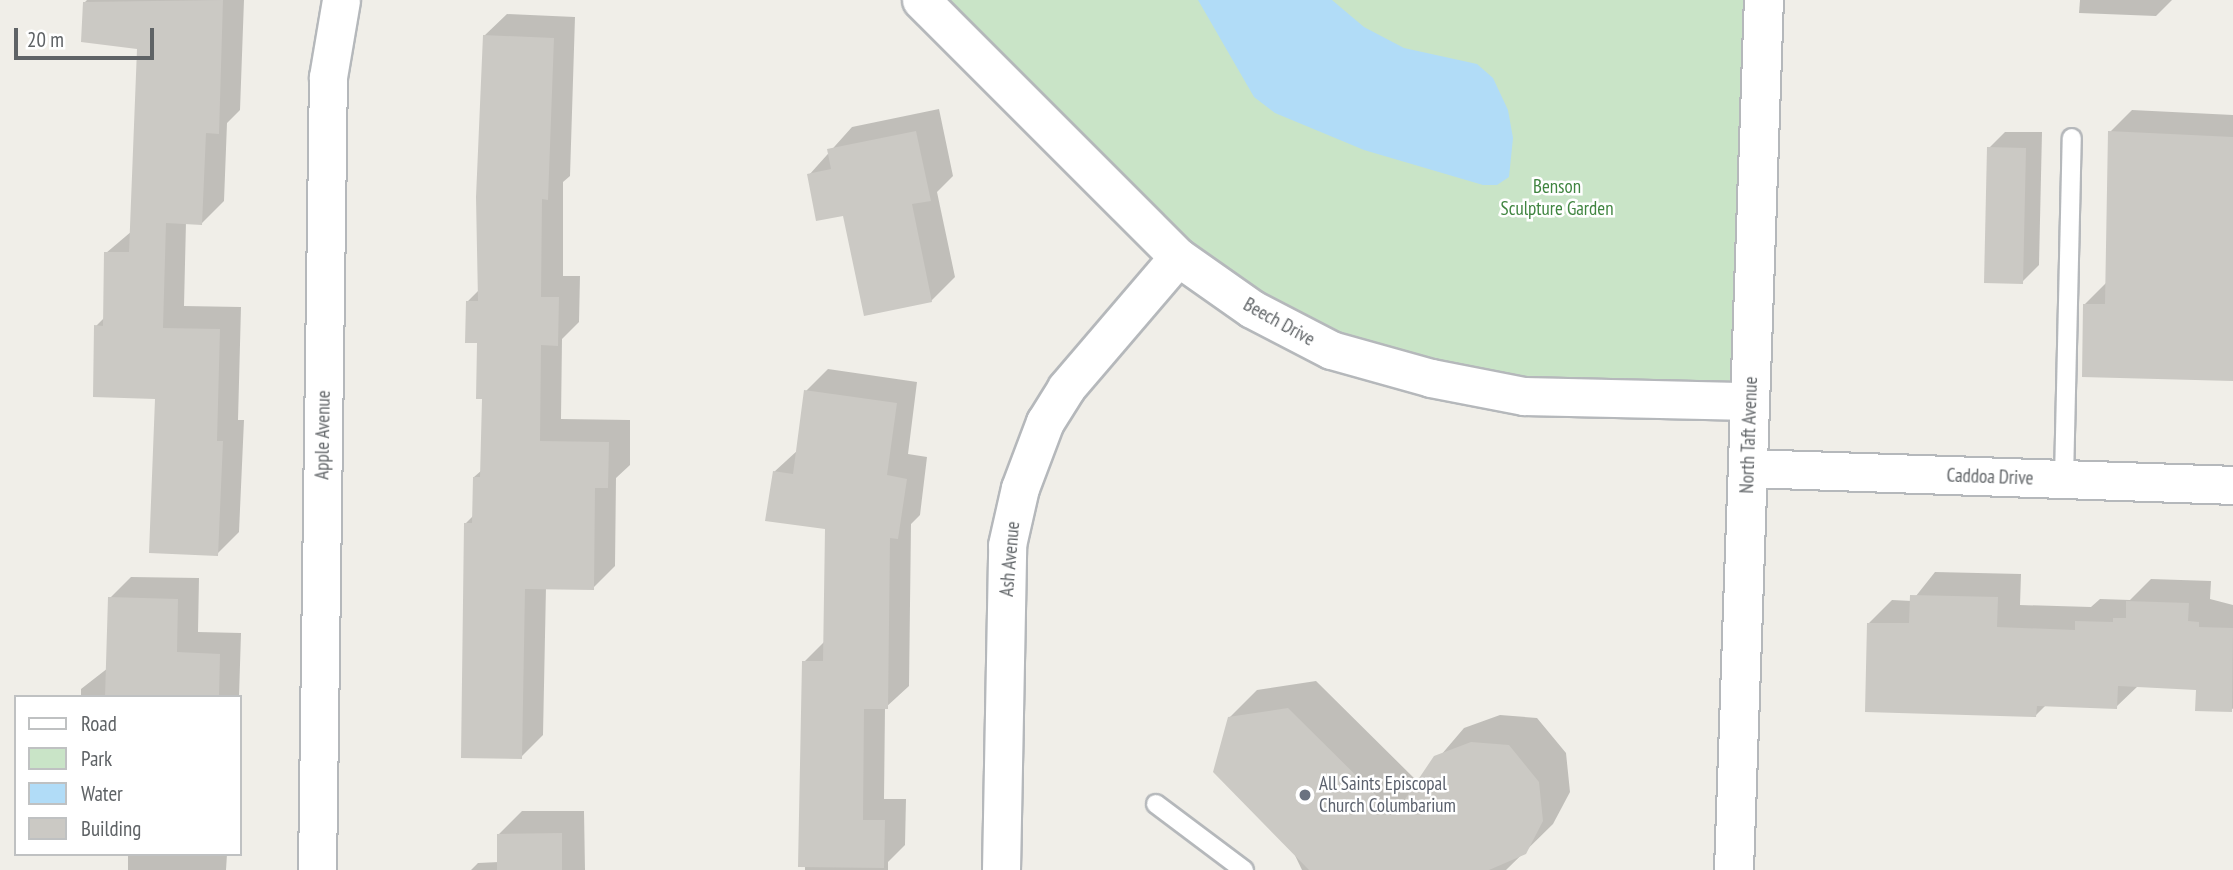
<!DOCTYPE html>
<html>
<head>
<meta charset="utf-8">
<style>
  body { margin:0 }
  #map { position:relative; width:2233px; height:870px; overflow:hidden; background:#f0eee8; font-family:"PT Sans Narrow",sans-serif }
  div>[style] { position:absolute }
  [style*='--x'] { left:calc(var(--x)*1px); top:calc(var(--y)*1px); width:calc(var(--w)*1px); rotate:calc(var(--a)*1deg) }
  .green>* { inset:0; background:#c9e4c7 }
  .water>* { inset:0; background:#b1dcf7 }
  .shadow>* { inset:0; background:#0003 }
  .building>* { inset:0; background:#cbc9c4 }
  .roads { filter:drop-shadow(2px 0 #b5b8bb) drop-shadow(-2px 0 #b5b8bb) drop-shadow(0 2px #b5b8bb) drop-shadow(0 -2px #b5b8bb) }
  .lane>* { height:18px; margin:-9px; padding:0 9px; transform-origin:9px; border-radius:9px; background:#fff }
  .street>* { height:37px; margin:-18.5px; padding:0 18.5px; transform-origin:18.5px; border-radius:18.5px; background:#fff }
  .secondary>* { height:38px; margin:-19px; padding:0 19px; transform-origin:19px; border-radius:19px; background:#fff }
  .dots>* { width:19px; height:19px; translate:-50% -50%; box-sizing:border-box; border:4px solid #fff; border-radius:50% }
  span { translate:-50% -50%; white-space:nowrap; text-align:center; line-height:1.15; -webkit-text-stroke:5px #fff; paint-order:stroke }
  .park-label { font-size:19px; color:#408540 }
  .street-label { font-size:19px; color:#5f6366 }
  .worship-label { font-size:19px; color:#5b616d }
  .left { translate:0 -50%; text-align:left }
  .legend { position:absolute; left:14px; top:695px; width:228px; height:161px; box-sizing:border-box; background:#fff; border:2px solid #bfc1c2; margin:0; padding:9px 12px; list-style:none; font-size:21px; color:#5f6366 }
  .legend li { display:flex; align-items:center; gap:14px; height:35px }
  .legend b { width:35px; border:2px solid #bfc1c2 }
  .scale { position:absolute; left:14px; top:28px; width:140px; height:32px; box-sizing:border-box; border:4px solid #5f6366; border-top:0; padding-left:9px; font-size:21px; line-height:24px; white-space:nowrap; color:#5f6366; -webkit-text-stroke:5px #fff; paint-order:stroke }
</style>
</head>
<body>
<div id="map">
  <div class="green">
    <i style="clip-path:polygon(921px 0,1764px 0,1750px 401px,1524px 396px,1252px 309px)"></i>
  </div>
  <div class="water">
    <i style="clip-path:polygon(1198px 0,1332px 0,1364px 27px,1404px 48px,1477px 64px,1493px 78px,1508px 110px,1513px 138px,1509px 177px,1497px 185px,1483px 185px,1364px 150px,1275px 113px,1254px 97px)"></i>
  </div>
  <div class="shadow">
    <i style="clip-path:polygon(87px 0,244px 0,240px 110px,227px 123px,224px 201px,202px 223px,186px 222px,184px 306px,241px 307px,238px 420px,244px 420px,239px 532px,217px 554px,157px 397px,96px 326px,105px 317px,106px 253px,132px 231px,139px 48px,84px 3px)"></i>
    <i style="clip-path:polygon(2080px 0,2172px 0,2156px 16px,2079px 13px)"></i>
    <i style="clip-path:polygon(507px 14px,575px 17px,570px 176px,563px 182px,563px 276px,580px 276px,579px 322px,562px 339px,561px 419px,630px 420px,630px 465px,616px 478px,615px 566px,593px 588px,546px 587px,543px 735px,521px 757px,466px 523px,474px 515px,474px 477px,482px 470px,484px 397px,479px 342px,467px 302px,480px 289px,484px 36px)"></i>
    <i style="clip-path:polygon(939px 109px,953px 176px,937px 192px,955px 277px,931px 301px,809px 175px,852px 127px)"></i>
    <i style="clip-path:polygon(2132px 110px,2233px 115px,2233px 379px,2085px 304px,2107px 282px,2110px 132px)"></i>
    <i style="clip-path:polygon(2005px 132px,2042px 132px,2039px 265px,2022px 282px,1989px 148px)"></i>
    <i style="clip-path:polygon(828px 369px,917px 382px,908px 454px,927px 457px,920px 515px,911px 524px,909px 686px,885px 708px,884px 799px,906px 799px,905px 845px,888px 862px,888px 870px,805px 870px,804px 662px,825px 641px,826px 527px,774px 472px,798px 450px,806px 391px)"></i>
    <i style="clip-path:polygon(1935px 572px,2021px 574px,2020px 605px,2091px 607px,2100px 599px,2130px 600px,2151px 579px,2211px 581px,2210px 599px,2233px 605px,2233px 709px,2198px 688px,2138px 686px,2116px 707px,2046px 705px,2036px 715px,1869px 623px,1892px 600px,1912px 601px)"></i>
    <i style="clip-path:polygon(131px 577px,199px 578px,198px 632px,241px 633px,239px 697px,81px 697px,81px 689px,108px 668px,110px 598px)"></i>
    <i style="clip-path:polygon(1316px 681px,1418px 782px,1464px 728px,1500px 715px,1537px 718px,1566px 753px,1570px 792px,1553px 824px,1506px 870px,1302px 870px,1229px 718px,1257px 690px)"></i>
    <i style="clip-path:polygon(522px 811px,584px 811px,585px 870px,471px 870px,478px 863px,499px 862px,499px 834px)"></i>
    <i style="clip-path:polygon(128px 854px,227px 854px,226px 870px,128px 870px)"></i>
  </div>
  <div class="building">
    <i style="clip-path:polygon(223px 0,219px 134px,206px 133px,202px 225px,166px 223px,163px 328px,220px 329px,217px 441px,223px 441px,218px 556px,149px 553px,155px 399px,93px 397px,94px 325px,103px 326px,104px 252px,129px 252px,137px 49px,81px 42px,83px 2px)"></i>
    <i style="clip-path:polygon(483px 35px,554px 38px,548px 200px,542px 199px,541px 297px,559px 297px,558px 346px,541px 345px,540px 441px,609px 442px,608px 488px,595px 488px,594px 590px,525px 589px,522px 759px,461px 758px,464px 523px,472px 523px,473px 477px,480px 477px,482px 399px,476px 399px,477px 343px,465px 343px,466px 301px,478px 301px,476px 197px)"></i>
    <i style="clip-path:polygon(916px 131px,931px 201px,912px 204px,932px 302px,864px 316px,843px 216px,816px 221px,807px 174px,831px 169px,827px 149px)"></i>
    <i style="clip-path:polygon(2108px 131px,2233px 137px,2233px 381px,2082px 377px,2083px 304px,2105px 304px)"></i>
    <i style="clip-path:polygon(1987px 147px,2026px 148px,2023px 284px,1984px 283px)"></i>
    <i style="clip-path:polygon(804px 390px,897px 403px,887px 475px,907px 479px,898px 539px,890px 538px,888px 709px,864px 709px,863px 820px,885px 820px,884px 868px,798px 867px,802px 661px,823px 661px,825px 529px,765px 521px,773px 471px,793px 474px)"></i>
    <i style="clip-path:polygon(1910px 595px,1998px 597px,1997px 627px,2075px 630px,2075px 621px,2113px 622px,2113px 618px,2126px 618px,2126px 601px,2189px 603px,2188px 621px,2199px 622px,2199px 627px,2233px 628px,2232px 712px,2195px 711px,2196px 690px,2118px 686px,2117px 709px,2037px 706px,2036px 717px,1865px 712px,1867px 623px,1909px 623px)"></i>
    <i style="clip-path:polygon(108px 597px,178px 599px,177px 652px,220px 654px,219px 697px,105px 697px)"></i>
    <i style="clip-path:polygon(1288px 708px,1395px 814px,1434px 756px,1471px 742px,1509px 745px,1539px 782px,1543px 821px,1526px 854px,1489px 870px,1309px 870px,1213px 772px,1228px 717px)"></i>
    <i style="clip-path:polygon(562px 833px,562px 870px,497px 870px,497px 834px)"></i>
  </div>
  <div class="roads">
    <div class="lane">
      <i style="--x:2064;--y:479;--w:341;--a:-88.7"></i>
      <i style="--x:1156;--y:804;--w:110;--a:36.9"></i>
    </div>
    <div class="street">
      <i style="--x:921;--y:0;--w:363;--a:45"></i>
      <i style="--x:1178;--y:257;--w:90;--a:35.1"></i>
      <i style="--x:1252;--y:309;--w:89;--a:27.4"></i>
      <i style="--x:1331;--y:350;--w:104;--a:15.6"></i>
      <i style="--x:1431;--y:378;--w:95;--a:11"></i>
      <i style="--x:1524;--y:396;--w:226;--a:1.3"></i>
      <i style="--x:1748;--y:468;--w:485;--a:2"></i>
      <i style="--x:317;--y:870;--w:793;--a:-89.21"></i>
      <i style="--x:328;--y:77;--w:78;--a:-80.4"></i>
      <i style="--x:1001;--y:870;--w:325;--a:-88.9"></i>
      <i style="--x:1007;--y:545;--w:58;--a:-77.2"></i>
      <i style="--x:1020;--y:488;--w:71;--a:-69.3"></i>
      <i style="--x:1045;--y:422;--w:40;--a:-58"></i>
      <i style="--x:1066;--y:388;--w:172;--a:-49.5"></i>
    </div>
    <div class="secondary">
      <i style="--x:1734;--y:870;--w:871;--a:-88.03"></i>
    </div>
  </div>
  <div class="dots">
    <i style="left:1305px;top:795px;background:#6b7280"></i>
  </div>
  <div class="park-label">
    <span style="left:1557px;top:198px">Benson<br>Sculpture Garden</span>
  </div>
  <div class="street-label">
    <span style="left:1279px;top:322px;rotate:29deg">Beech Drive</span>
    <span style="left:323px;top:435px;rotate:-89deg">Apple Avenue</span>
    <span style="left:1749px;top:435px;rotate:-88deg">North Taft Avenue</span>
    <span style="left:1990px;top:477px;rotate:2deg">Caddoa Drive</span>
    <span style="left:1010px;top:559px;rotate:-85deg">Ash Avenue</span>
  </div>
  <div class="worship-label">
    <span class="left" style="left:1319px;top:795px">All Saints Episcopal<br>Church Columbarium</span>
  </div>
  <ul class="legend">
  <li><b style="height:9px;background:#fff"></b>Road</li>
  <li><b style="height:19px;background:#c9e4c7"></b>Park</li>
  <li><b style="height:19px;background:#b1dcf7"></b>Water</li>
  <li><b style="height:19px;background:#cbc9c4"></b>Building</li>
  </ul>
  <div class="scale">20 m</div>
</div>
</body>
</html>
